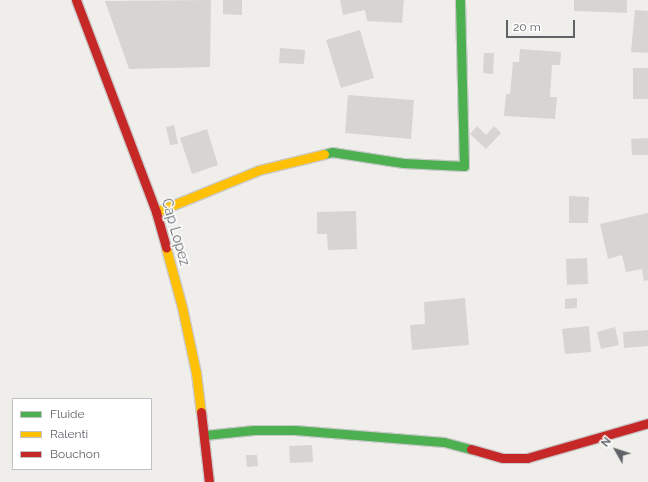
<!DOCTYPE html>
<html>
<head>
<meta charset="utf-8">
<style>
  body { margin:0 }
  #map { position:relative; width:648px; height:482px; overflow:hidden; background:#efeeea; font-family:Raleway,sans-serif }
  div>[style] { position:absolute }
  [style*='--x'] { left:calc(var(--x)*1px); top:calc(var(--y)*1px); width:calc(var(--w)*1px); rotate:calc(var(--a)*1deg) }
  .building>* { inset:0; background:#d6d5d3 }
  .roads { filter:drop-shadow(1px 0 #cacacb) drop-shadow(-1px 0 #cacacb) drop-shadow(0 1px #cacacb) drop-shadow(0 -1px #cacacb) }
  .fast>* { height:9px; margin:-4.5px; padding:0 4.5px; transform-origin:4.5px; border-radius:4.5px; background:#4caf50 }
  .slow>* { height:9px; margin:-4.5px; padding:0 4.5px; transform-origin:4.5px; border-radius:4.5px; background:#ffc107 }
  .jam>* { height:9px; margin:-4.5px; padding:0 4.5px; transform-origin:4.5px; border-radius:4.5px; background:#c62828 }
  span { translate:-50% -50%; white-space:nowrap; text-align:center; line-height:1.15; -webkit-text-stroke:3px #fff; paint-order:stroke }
  .street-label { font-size:14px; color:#5f6368 }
  .legend { position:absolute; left:12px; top:398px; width:140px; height:72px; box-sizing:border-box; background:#fff; border:1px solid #bfc1c3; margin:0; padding:5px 7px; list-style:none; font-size:12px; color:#5f6368 }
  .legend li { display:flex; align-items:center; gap:8px; height:20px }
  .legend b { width:20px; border:1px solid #bfc1c3 }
  .north { position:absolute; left:596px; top:430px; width:40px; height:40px; -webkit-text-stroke:3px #fff; paint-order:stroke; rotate:309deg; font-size:11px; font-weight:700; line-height:16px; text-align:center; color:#5f6368 }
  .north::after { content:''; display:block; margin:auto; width:14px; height:18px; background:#5f6368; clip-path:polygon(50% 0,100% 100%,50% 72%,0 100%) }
  .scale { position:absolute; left:506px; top:20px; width:69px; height:18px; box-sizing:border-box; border:2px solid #5f6368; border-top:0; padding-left:5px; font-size:12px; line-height:14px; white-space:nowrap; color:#5f6368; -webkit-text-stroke:3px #fff; paint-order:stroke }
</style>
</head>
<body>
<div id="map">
  <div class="building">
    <i style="clip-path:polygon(211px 0,210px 67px,129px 69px,105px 1px)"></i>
    <i style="clip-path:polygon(223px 0,242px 0,242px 15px,223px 14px)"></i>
    <i style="clip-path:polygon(340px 0,404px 0,402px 23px,367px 21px,365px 10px,343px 15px)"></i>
    <i style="clip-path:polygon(574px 0,627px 0,627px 13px,574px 11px)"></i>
    <i style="clip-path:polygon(635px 10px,648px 11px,648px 53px,631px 52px)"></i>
    <i style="clip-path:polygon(360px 30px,374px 78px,341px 88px,326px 40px)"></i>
    <i style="clip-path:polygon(280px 48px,305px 50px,304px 64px,279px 63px)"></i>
    <i style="clip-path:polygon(520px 49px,561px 52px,560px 65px,552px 65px,550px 97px,557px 97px,555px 119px,504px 116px,506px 94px,510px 94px,513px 62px,519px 62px)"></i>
    <i style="clip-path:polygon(484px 53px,494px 53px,493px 74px,483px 73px)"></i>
    <i style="clip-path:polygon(633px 68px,648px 68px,648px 99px,633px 99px)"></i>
    <i style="clip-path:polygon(348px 95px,414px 100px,411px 139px,345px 133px)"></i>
    <i style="clip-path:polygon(174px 125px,178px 144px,170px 145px,166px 127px)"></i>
    <i style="clip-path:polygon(477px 126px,486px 135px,494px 126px,501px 133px,486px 149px,470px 134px)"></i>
    <i style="clip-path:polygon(207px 129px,218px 165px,192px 174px,180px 138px)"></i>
    <i style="clip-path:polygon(648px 138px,648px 155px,632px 155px,631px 139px)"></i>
    <i style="clip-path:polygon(569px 196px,589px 197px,588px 223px,569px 223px)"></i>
    <i style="clip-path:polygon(356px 211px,357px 249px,328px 250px,327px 234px,317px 234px,317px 212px)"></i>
    <i style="clip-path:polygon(648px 213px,648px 280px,644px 281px,642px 269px,626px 272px,622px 255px,608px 259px,600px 224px)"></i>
    <i style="clip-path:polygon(587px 258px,588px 284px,567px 285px,566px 259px)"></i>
    <i style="clip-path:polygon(465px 298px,469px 345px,412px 350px,410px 325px,425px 324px,424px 302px)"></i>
    <i style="clip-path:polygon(577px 298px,577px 308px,565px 309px,565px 299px)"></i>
    <i style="clip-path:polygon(589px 326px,591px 352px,565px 354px,562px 329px)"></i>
    <i style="clip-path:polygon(615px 327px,619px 345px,601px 349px,597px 332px)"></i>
    <i style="clip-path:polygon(648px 330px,648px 346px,624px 348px,623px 332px)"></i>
    <i style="clip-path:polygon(312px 445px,313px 462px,290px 463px,289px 446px)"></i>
    <i style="clip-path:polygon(246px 455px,257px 455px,258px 466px,247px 467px)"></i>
  </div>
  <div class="roads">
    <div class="fast">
      <i style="--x:324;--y:154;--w:8;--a:-14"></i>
      <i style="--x:332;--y:152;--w:72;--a:8.8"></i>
      <i style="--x:403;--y:163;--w:61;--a:2.8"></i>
      <i style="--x:464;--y:166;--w:166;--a:-91.4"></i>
      <i style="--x:205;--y:435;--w:49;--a:-5.8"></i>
      <i style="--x:254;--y:430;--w:41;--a:0"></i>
      <i style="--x:295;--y:430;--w:149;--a:4.6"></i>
      <i style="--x:444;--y:442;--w:28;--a:15"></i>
    </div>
    <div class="slow">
      <i style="--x:156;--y:212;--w:111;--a:-22.2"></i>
      <i style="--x:259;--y:170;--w:67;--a:-13.8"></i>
      <i style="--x:166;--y:248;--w:61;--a:74.8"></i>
      <i style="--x:182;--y:307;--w:67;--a:78"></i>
      <i style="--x:196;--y:373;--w:39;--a:83"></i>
    </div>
    <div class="jam">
      <i style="--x:76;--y:0;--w:227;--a:69.3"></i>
      <i style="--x:156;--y:212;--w:37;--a:74"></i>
      <i style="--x:201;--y:412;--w:70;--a:83.5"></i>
      <i style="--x:471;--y:449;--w:33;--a:16"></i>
      <i style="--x:503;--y:458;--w:24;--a:0"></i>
      <i style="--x:527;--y:458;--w:126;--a:-16.1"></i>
    </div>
  </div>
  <div class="street-label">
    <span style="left:176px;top:232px;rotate:74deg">Cap Lopez</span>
  </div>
  <ul class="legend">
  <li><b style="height:5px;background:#4caf50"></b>Fluide</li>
  <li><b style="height:5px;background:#ffc107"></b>Ralenti</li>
  <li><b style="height:5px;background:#c62828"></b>Bouchon</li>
  </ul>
  <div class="north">N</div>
  <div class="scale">20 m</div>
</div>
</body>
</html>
